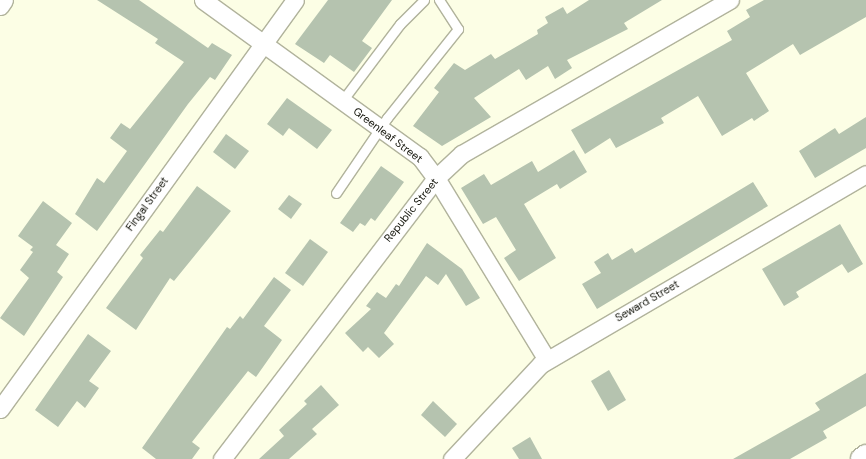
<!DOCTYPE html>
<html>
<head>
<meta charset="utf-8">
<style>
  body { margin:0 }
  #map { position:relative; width:866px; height:459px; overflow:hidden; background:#fcfee5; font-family:"DM Sans",sans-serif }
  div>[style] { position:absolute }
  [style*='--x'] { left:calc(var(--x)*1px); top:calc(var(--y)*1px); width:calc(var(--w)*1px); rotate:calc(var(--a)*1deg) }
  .building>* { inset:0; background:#b5c3af }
  .roads { filter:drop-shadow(1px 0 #b1b39c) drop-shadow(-1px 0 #b1b39c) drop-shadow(0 1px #b1b39c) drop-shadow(0 -1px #b1b39c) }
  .lane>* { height:9px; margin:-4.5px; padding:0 4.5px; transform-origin:4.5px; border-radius:4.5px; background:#fff }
  .street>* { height:17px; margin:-8.5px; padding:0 8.5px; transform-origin:8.5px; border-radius:8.5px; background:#fff }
  .secondary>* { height:22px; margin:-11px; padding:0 11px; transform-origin:11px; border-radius:11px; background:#fff }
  span { translate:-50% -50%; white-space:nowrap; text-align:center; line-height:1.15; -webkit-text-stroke:3px #fff; paint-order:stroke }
  .street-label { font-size:11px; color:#15160d }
</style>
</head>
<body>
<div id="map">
  <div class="building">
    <i style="clip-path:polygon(97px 0,139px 0,208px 48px,212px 43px,232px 55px,215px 80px,210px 77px,188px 104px,97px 231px,75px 214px,97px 178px,104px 183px,127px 151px,110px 138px,121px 123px,130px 129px,184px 62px,155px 43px,158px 39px)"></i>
    <i style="clip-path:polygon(328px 0,392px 0,362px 41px,372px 48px,354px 72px,330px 55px,324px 63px,295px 44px)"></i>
    <i style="clip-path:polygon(589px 0,662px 0,624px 23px,628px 29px,567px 60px,572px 68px,555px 79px,548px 66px,526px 80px,519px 69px,474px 98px,491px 117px,442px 146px,413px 126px,439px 92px,434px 88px,454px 63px,465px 70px,491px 54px,495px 59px,538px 34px,537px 30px,548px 23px,545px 17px,563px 7px,567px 14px)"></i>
    <i style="clip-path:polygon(764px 0,866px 0,866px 17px,800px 55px,793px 44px,746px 73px,769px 111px,754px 121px,752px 118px,722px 136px,698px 96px,661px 118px,664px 123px,616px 148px,610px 138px,585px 154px,571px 130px,732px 40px,727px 31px,750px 17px,746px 10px)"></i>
    <i style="clip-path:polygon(287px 98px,332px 130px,317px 149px,289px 128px,283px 136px,267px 124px)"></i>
    <i style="clip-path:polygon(866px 117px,866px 148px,815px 178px,799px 151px,835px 128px,839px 134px)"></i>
    <i style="clip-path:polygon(226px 134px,249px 151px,235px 169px,213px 152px)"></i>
    <i style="clip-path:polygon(574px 150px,587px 172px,560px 189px,557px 184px,524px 204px,556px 258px,519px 281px,504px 258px,516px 250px,496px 217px,483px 224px,461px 188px,484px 174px,491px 185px,532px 161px,538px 172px)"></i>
    <i style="clip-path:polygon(381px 166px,404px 182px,375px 221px,371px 218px,365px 226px,360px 223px,353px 232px,340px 223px)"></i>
    <i style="clip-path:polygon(753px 182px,768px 206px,597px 309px,582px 284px,601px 273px,594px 262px,608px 253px,612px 260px,632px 248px,635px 253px)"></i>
    <i style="clip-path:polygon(197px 186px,231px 211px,174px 281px,170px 278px,136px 330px,106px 308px,143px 258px,140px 255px,160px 230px,163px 232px)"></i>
    <i style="clip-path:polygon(289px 195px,302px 204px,291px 219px,278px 209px)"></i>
    <i style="clip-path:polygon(43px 201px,72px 223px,56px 245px,69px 254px,57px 272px,63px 277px,24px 336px,0 318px,29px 278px,20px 270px,33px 252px,30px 250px,33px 247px,18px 236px)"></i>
    <i style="clip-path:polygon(840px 224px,863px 264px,848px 273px,842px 264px,796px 292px,799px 297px,784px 306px,762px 269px)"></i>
    <i style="clip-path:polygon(310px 239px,328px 252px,303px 286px,285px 273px)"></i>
    <i style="clip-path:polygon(427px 243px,462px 269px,480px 298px,466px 306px,446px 274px,438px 285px,426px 276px,384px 333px,394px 344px,379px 358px,368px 347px,363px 352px,345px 333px,371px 309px,366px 306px,377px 292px,386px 298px,396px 284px,399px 286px)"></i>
    <i style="clip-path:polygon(274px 277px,291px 290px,264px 326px,282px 340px,256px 377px,248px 371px,192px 442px,200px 448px,192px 459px,156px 459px,142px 448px,227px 327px,230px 329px,240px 316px,243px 319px)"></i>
    <i style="clip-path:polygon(88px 334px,111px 351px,89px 381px,99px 388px,85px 408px,77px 401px,58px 427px,35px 410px)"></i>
    <i style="clip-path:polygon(609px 370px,626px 400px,608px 411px,591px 381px)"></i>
    <i style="clip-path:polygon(866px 373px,866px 406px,823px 431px,827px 438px,790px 459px,733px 459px,820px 410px,815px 403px)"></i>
    <i style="clip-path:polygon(321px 385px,339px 405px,312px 429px,317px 434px,289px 459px,259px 459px,284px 436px,279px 430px,307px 404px,304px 401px)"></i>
    <i style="clip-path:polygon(433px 401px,457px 424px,445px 437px,421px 415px)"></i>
    <i style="clip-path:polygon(530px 437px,542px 459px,519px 459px,512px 448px)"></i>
  </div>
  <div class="roads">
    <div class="lane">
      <i style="--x:342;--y:101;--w:96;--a:-53"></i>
      <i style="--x:400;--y:24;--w:34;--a:-45"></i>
      <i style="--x:336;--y:193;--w:91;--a:-55.8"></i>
      <i style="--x:387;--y:118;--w:114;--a:-51.4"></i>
      <i style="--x:458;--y:29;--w:35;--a:-123"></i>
    </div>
    <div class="street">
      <i style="--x:203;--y:0;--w:268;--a:35.9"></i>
      <i style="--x:420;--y:157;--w:26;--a:53"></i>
      <i style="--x:436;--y:178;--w:213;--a:58.6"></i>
      <i style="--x:0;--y:6;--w:7;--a:-56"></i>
      <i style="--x:0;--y:409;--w:504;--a:-54.2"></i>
      <i style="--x:222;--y:459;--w:353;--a:-52.7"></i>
      <i style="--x:436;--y:178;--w:35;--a:-43"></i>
      <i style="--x:462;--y:154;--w:309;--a:-29.9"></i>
      <i style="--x:452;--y:459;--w:130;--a:-46.9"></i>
      <i style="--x:541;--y:364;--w:376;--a:-30.3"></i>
    </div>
    <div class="secondary">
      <i style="--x:862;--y:459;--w:5;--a:-37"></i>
    </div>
  </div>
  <div class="street-label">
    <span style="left:388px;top:135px;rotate:37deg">Greenleaf Street</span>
    <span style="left:147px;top:204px;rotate:-54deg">Fingal Street</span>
    <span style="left:411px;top:210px;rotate:-51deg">Republic Street</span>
    <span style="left:647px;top:301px;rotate:-30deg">Seward Street</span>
  </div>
</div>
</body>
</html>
